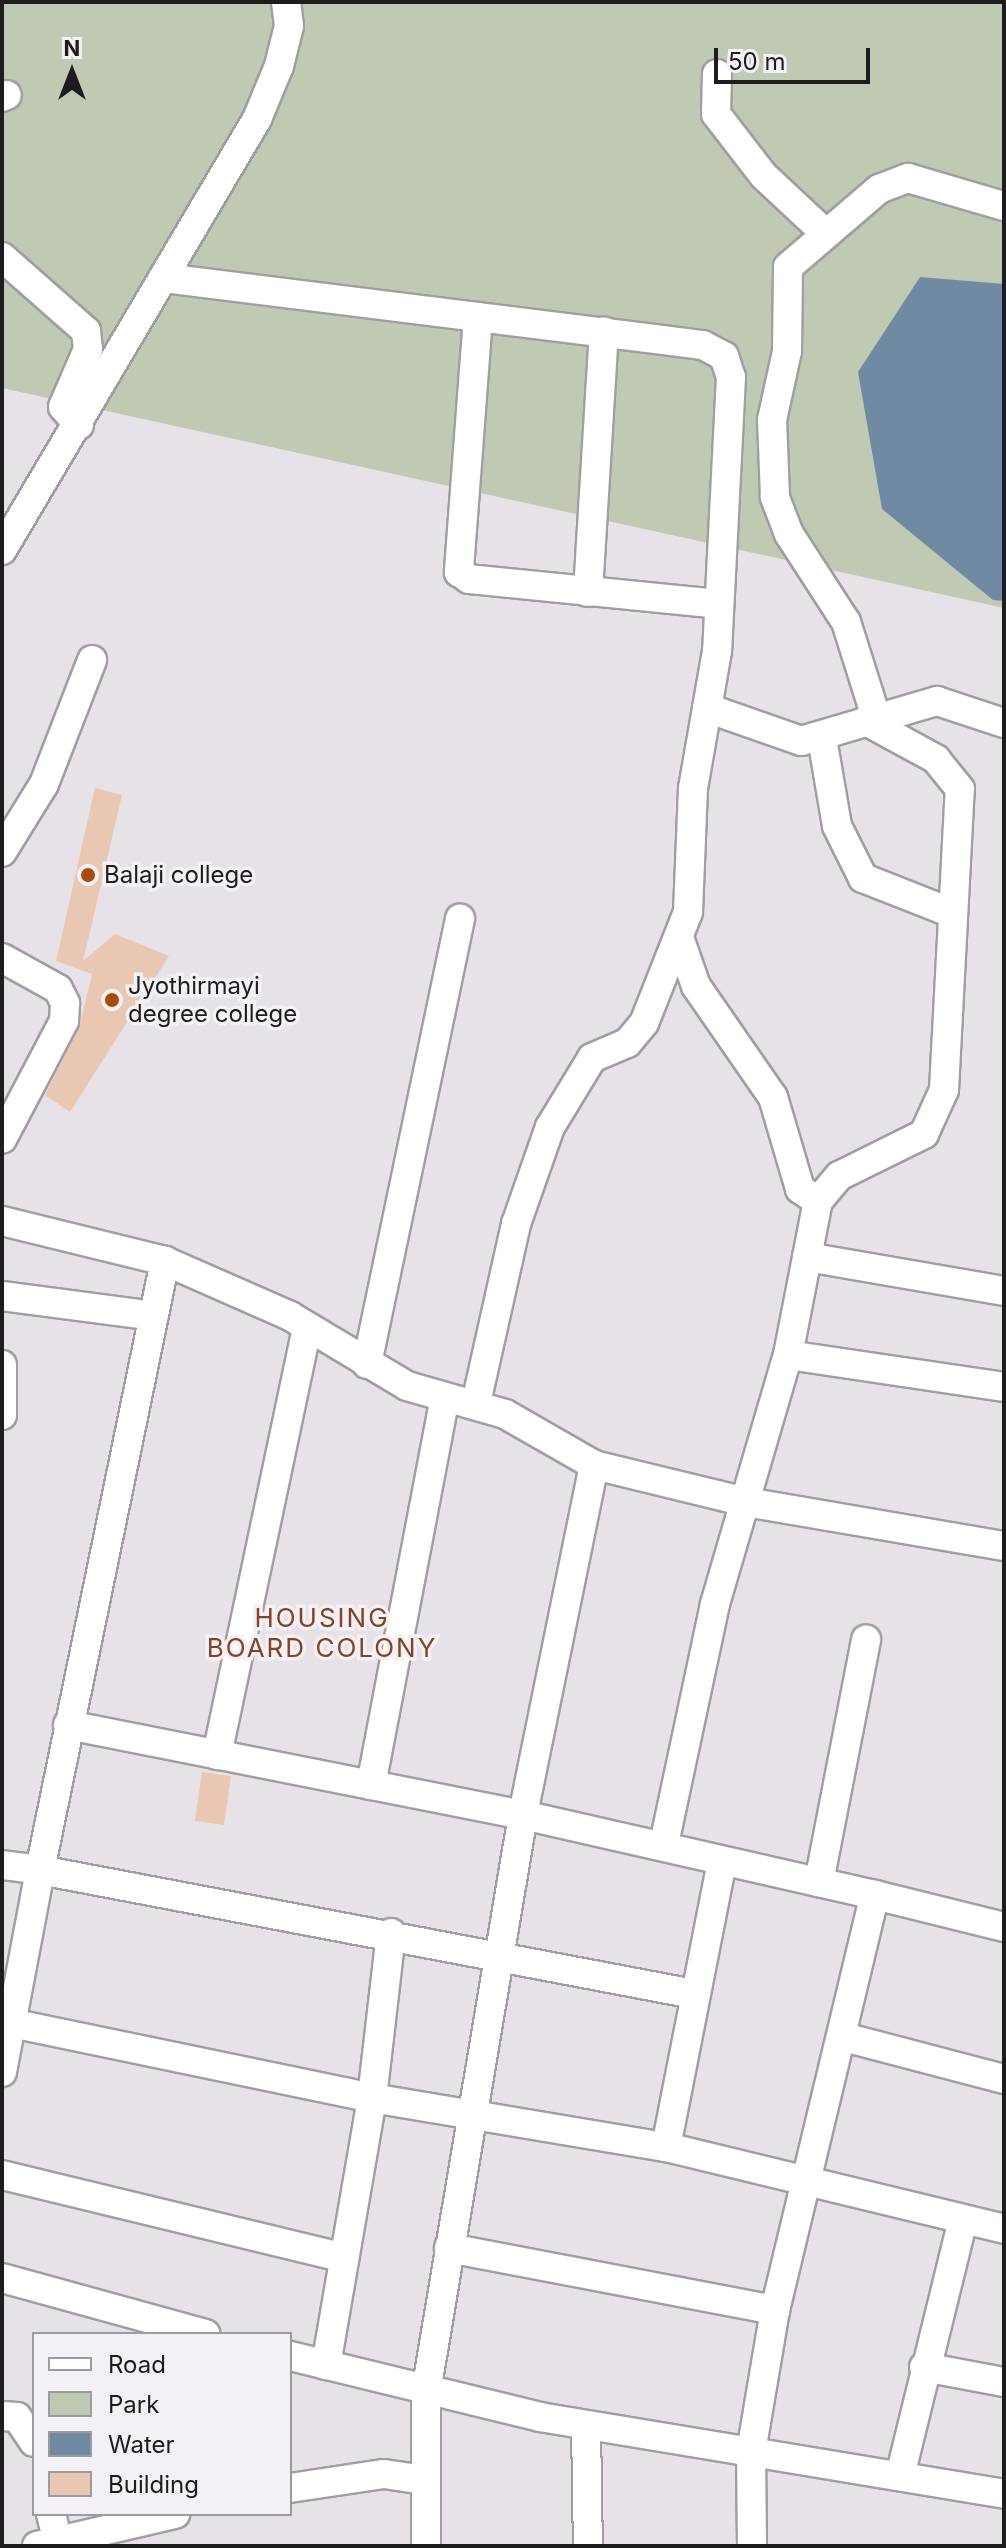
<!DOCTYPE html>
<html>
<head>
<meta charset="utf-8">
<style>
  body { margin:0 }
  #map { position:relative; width:1006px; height:2548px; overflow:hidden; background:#e6e2e8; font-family:Inter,sans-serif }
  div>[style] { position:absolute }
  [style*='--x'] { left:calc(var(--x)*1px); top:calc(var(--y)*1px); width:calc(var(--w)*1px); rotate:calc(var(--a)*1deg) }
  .green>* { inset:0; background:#c0cab2 }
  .water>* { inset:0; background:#718aa3 }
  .building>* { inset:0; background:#e9c7b3 }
  .roads { filter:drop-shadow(2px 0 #a19ea3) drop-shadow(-2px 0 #a19ea3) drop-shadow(0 2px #a19ea3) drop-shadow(0 -2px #a19ea3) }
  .minor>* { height:28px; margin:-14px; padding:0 14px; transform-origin:14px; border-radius:14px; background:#fff }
  .dots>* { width:22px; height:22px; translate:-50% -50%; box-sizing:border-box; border:4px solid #f3f0f6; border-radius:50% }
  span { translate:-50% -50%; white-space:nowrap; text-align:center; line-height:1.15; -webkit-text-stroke:7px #f3f0f6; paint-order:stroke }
  .poi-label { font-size:24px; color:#1e1c1e }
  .left { translate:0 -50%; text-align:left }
  .neighbourhood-label { font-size:26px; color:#844421; letter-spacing:2px }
  .frame { position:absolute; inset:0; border:4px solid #1e1c1e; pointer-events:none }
  .legend { position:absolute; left:32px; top:2332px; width:260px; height:184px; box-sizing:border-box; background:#f3f0f6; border:2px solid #9e9ba0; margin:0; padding:10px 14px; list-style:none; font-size:24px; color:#1e1c1e }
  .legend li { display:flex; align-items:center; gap:16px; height:40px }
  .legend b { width:40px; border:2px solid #9e9ba0 }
  .north { position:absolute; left:32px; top:32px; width:80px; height:80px; -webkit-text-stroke:6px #f3f0f6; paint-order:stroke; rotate:0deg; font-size:22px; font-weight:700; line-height:32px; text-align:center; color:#1e1c1e }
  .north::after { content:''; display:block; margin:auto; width:28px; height:36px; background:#1e1c1e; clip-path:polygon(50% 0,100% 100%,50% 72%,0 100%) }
  .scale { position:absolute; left:714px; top:48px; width:156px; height:36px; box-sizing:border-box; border:4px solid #1e1c1e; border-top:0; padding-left:10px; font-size:24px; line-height:28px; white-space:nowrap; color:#1e1c1e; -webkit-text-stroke:6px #f3f0f6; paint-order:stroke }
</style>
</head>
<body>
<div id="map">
  <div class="green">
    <i style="clip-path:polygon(2px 2px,1004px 2px,1004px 608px,2px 388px)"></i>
  </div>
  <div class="water">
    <i style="clip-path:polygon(920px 277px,1004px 284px,1004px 601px,993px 600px,882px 509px,858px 372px)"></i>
  </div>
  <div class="building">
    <i style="clip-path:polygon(95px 788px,122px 795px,83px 961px,115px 934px,169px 956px,70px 1112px,45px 1095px,79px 1028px,92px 974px,56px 961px)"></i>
    <i style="clip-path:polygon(202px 1772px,231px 1776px,224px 1825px,195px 1821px)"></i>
  </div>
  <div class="roads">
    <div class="minor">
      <i style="--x:717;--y:74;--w:40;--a:91.4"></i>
      <i style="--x:716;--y:114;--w:78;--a:52.3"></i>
      <i style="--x:764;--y:176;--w:82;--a:43"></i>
      <i style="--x:2;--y:97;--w:5;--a:-22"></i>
      <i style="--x:2;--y:257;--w:112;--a:41.4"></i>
      <i style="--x:86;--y:331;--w:18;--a:84"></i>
      <i style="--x:88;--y:349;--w:63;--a:113.3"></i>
      <i style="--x:63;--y:407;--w:24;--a:48"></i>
      <i style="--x:164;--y:278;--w:543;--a:7.09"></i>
      <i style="--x:703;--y:345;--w:24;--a:28"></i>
      <i style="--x:724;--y:356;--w:22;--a:72"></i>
      <i style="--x:731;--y:377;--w:274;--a:92.9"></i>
      <i style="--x:717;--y:651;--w:139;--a:99.9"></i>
      <i style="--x:693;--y:788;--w:124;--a:92.3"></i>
      <i style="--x:688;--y:912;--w:119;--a:111.6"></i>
      <i style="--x:644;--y:1023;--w:26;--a:130"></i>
      <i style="--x:627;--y:1043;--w:38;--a:157"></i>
      <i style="--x:592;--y:1058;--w:81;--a:121.3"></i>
      <i style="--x:550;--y:1127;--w:103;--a:109.3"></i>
      <i style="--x:516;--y:1224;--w:183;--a:102.6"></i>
      <i style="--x:478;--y:317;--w:256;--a:94.3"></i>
      <i style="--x:459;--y:572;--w:12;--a:35"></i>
      <i style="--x:469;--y:579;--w:251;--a:5.7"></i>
      <i style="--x:2;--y:550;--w:501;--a:-59.39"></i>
      <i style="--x:257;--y:119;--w:57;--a:-67.5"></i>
      <i style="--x:279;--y:66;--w:41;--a:-76"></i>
      <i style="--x:289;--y:26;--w:24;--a:-97"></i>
      <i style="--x:588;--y:592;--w:261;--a:-86.5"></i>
      <i style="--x:707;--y:708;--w:100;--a:19.3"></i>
      <i style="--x:801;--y:741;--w:142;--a:-16.4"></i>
      <i style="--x:937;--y:701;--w:71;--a:18.2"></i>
      <i style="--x:876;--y:717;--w:100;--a:-107.5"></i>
      <i style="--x:846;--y:622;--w:105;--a:-122.9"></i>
      <i style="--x:789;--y:534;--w:40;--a:-111"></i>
      <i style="--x:775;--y:497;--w:77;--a:-92.2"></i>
      <i style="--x:772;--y:420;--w:71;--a:-77.7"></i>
      <i style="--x:787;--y:351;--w:84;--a:-89.3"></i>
      <i style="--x:788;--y:267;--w:120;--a:-40.6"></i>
      <i style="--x:879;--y:189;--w:31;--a:-21"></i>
      <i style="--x:908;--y:178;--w:100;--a:16.3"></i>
      <i style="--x:822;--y:738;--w:89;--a:80.3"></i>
      <i style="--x:837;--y:826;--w:58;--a:63.4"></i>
      <i style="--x:863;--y:878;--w:96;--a:21.5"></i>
      <i style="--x:2;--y:852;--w:80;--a:-58.3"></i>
      <i style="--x:44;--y:784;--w:133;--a:-68.8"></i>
      <i style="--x:680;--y:940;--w:49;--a:70.8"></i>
      <i style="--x:696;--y:986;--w:135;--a:55.3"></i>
      <i style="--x:773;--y:1097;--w:96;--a:73.6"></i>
      <i style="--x:800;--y:1189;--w:22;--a:34"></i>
      <i style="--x:2;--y:958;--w:64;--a:29"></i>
      <i style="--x:58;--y:989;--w:16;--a:63"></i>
      <i style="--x:65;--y:1003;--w:18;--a:93"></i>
      <i style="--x:64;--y:1021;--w:133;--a:117.7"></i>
      <i style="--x:2;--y:1221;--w:168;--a:13.8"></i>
      <i style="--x:165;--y:1261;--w:137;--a:23.7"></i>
      <i style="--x:290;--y:1316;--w:136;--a:30.9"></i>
      <i style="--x:407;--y:1386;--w:102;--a:15.9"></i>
      <i style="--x:505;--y:1414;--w:103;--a:29.8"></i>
      <i style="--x:594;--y:1465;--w:156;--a:13.7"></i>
      <i style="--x:746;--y:1502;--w:262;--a:9.7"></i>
      <i style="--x:807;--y:1257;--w:200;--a:9.8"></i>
      <i style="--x:2;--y:1296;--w:153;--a:7.5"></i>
      <i style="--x:788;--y:1355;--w:218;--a:8.4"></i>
      <i style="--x:367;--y:1364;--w:455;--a:-78.2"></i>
      <i style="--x:2;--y:1365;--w:50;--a:90"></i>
      <i style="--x:594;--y:1465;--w:357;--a:101.5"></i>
      <i style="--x:523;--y:1815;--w:361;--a:12.8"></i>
      <i style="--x:68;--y:1725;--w:464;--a:11.2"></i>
      <i style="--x:523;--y:1815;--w:585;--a:99.54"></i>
      <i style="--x:426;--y:2392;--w:154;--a:90"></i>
      <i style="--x:217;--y:1755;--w:436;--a:-78.1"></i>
      <i style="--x:371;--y:1785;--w:394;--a:-79.2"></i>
      <i style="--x:664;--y:1844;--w:245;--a:-78"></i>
      <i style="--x:715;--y:1604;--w:259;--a:-73.7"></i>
      <i style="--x:788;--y:1355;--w:157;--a:-79"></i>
      <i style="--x:818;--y:1201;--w:33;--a:-50"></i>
      <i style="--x:839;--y:1176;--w:95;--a:-26.3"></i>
      <i style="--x:924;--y:1134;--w:48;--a:-65.6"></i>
      <i style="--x:944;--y:1090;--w:301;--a:-87"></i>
      <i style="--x:960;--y:789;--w:38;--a:-129"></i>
      <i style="--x:936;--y:759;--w:80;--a:-151.5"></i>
      <i style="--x:2;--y:1865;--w:38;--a:7"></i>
      <i style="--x:40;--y:1870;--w:622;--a:-78.4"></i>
      <i style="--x:819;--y:1882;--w:247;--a:-79"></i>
      <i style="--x:11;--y:2023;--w:369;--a:11.7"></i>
      <i style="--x:372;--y:2098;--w:298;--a:9.5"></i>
      <i style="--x:666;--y:2147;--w:348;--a:13.6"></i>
      <i style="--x:844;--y:2037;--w:165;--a:14.7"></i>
      <i style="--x:2;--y:2072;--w:206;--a:-79.3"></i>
      <i style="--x:40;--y:1870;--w:666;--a:10.74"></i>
      <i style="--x:666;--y:2147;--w:291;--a:-78.9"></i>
      <i style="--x:2;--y:2175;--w:349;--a:13.6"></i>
      <i style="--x:449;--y:2248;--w:332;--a:10.8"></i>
      <i style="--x:2;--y:2278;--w:211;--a:15.4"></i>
      <i style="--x:290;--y:2356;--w:257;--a:13.7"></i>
      <i style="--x:540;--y:2417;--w:470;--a:9.4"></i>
      <i style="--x:326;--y:2365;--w:271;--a:-80.2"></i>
      <i style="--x:372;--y:2098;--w:166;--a:-83.4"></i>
      <i style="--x:924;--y:2367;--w:81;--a:10.6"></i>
      <i style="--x:2;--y:2416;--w:15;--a:4"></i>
      <i style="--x:17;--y:2417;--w:30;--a:56"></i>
      <i style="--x:586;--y:2425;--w:121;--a:89.1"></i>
      <i style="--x:900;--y:2476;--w:264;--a:-76.2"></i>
      <i style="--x:290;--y:2488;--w:95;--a:-8.5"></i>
      <i style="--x:384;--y:2474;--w:40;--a:8.5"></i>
      <i style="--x:51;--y:2514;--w:33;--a:76"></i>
      <i style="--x:37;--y:2546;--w:142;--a:-13.1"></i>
      <i style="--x:752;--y:2546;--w:94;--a:-90.6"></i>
      <i style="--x:751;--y:2452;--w:144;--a:-80.4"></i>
      <i style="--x:775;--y:2310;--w:427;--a:-76.5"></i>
      <i style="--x:875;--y:1895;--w:133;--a:13.9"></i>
    </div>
  </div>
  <div class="dots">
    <i style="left:88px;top:875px;background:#ac4b05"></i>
    <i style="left:112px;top:1000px;background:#ac4b05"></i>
  </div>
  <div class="poi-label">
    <span class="left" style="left:104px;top:875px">Balaji college</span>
    <span class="left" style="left:128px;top:1000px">Jyothirmayi<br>degree college</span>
  </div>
  <div class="neighbourhood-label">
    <span style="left:322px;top:1633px">HOUSING<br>BOARD COLONY</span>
  </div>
  <div class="frame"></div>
  <ul class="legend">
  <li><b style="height:10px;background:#fff"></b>Road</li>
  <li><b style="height:22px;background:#c0cab2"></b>Park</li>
  <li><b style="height:22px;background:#718aa3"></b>Water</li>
  <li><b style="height:22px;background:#e9c7b3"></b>Building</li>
  </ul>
  <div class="north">N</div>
  <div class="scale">50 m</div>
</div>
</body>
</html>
